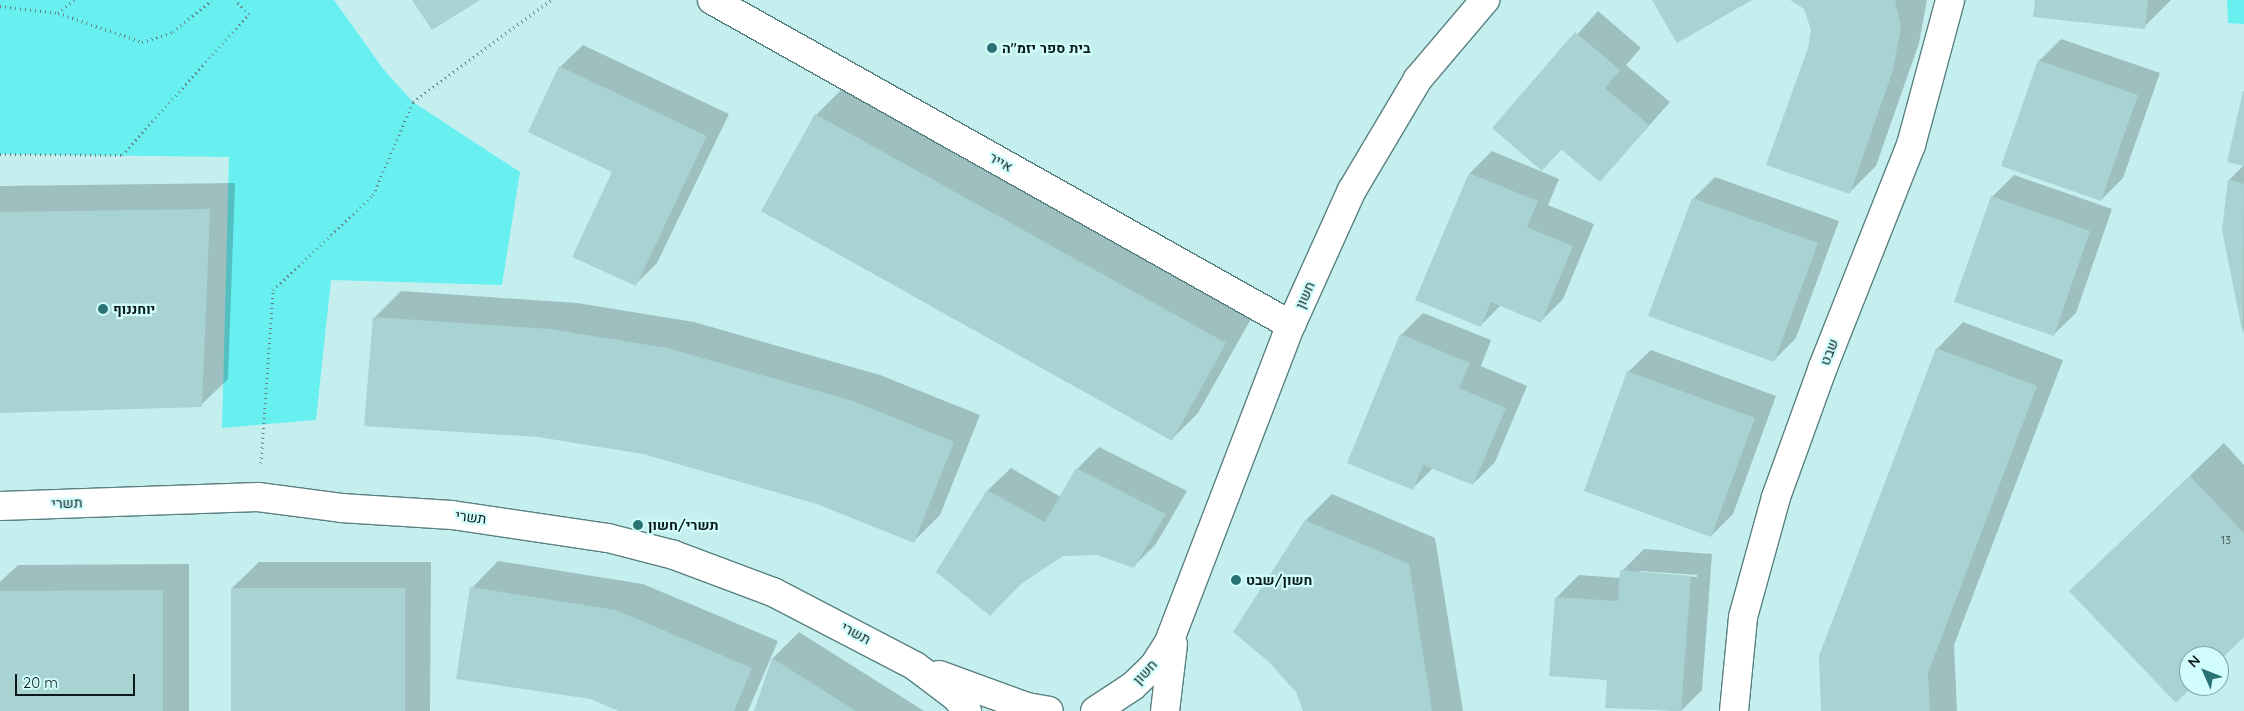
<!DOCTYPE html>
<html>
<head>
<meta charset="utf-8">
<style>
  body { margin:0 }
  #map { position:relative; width:2244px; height:711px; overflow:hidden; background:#c5efef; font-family:Quicksand,Heebo,sans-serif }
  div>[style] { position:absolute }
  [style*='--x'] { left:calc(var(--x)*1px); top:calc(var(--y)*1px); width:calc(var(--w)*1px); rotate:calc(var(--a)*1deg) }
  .green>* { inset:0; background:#68eff0 }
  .shadow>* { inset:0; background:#0003 }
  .building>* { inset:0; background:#a9d2d2 }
  .path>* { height:3px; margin-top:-1.5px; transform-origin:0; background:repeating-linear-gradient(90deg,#648081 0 1px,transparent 0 5px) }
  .roads { filter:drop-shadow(1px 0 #598080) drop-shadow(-1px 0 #598080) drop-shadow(0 1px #598080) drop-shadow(0 -1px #598080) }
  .street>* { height:28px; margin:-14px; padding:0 14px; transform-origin:14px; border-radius:14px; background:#fff }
  .secondary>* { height:28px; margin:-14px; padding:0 14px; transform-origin:14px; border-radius:14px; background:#fff }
  .dots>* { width:14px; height:14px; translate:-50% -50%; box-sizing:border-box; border:2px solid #d2fdfd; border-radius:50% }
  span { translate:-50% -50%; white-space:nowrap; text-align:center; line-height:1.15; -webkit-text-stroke:4.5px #d2fdfd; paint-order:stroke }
  .number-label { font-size:11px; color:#324849 }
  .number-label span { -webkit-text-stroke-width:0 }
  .poi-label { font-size:14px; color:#0a1a1b; font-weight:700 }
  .left { translate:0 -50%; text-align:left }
  .street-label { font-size:14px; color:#0a1a1b }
  .north { position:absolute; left:2179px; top:646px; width:50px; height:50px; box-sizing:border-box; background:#d2fdfd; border:1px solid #82a2a3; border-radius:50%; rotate:314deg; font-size:14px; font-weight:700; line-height:20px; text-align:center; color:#0a1a1b }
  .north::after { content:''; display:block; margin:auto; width:18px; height:22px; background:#297374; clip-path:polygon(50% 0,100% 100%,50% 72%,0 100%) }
  .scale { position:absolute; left:15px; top:674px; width:120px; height:22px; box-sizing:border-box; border:2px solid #0a1a1b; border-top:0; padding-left:6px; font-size:15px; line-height:18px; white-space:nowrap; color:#0a1a1b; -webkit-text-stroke:4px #d2fdfd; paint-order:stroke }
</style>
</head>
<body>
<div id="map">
  <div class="green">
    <i style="clip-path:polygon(0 0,334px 0,384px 70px,413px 102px,520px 172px,502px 285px,331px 280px,316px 420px,222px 428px,229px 157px,0 154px)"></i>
    <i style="clip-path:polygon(2227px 0,2244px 0,2244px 24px,2228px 23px)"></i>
  </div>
  <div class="shadow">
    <i style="clip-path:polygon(1792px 0,1927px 0,1919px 43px,1876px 166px,1850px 192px,1809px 49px,1812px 30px,1805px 8px)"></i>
    <i style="clip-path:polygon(2036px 0,2171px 0,2144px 27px)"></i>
    <i style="clip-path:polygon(1598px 11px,1641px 48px,1626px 65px,1670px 102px,1600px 181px,1562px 149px,1542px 169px,1494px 128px)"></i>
    <i style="clip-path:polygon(2061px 39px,2160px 73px,2123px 178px,2101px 200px,2039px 61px)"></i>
    <i style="clip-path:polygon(583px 45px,729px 114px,657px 263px,635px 285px,614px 172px,560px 67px)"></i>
    <i style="clip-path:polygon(842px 89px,1252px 317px,1198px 413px,1172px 439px,816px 115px)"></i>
    <i style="clip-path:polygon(1492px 151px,1559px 179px,1548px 205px,1594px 224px,1563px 299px,1541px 321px,1501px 305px,1480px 326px,1417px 300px,1470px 173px)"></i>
    <i style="clip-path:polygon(2244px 165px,2244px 333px,2223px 230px,2229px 180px)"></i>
    <i style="clip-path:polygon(2014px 175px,2112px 209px,2076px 313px,2053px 335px,1992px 197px)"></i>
    <i style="clip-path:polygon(1715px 177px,1839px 221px,1796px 338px,1774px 360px,1693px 199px)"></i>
    <i style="clip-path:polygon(235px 183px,228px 379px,201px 405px,0 411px,0 186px)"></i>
    <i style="clip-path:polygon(401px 291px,577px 303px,694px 322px,880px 375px,980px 415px,940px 515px,913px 542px,374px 318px)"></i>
    <i style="clip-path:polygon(1423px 313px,1491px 340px,1481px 366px,1527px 386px,1495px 462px,1473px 484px,1433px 468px,1412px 489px,1401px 335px)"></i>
    <i style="clip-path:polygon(1963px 322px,2063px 360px,1954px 645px,1957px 711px,1823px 711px,1937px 349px)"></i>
    <i style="clip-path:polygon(1651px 350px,1776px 396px,1733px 514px,1711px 536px,1628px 372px)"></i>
    <i style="clip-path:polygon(2224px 443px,2244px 465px,2244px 636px,2219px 660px,2219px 656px,2189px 656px,2189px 686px,2192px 686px,2176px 701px,2104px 558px)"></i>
    <i style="clip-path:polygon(1099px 447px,1187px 491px,1156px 544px,1133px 567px,1097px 554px,1063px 555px,937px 571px,988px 490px,1011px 468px,1061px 497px,1077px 469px)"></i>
    <i style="clip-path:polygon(1332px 494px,1435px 538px,1463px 711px,1304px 711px,1297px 691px,1268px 660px,1234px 632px,1306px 520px)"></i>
    <i style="clip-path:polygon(evenodd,1644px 549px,1712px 554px,1702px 690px,1681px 711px,1606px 707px,1609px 678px,1556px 598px,1579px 575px,1621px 578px,1622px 571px,1644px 549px,1640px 571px,1697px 575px,1697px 577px,1640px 573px,1640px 571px)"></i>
    <i style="clip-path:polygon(498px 561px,643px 584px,778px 641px,748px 711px,621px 711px,591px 698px,472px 588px)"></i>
    <i style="clip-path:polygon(259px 562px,431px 562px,430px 711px,233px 711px,232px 588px)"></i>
    <i style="clip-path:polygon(189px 564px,189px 711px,0 711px,0 582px,18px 565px)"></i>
    <i style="clip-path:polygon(799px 632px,924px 711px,755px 711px,773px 658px)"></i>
  </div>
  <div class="building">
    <i style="clip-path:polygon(412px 0,480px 0,432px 30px)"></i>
    <i style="clip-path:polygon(1652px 0,1752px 0,1677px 43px)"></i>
    <i style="clip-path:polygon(1790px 0,1895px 0,1901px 28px,1893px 70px,1850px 194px,1766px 165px,1808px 48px,1811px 30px,1804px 9px)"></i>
    <i style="clip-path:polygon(2035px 0,2148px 0,2145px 29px,2033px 17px)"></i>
    <i style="clip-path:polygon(1575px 32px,1620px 70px,1605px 88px,1649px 125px,1600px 182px,1561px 149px,1542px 171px,1492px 128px)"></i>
    <i style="clip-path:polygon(2038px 60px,2138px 95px,2101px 201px,2001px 166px)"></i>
    <i style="clip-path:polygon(559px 66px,707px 136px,636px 286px,572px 257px,612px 172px,528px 132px)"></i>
    <i style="clip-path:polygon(2243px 91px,2244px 91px,2244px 166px,2227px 162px)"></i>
    <i style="clip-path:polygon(815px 114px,1226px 343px,1172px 441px,761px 211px)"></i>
    <i style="clip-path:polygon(1469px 173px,1538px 201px,1527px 227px,1573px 246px,1541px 323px,1491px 302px,1481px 327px,1415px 300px)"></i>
    <i style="clip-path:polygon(2228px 179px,2244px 184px,2243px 335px,2222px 230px)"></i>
    <i style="clip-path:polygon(1991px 196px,2090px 231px,2054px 336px,1954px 302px)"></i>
    <i style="clip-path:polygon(1692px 198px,1818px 243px,1774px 362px,1648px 316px)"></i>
    <i style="clip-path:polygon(210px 209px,202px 407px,0 413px,0 212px)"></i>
    <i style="clip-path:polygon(373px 317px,550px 329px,667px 348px,853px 401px,954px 442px,914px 543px,817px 504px,643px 454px,538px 437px,364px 426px)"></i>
    <i style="clip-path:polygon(1400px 334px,1470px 363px,1459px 388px,1506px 408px,1473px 485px,1423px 465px,1413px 490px,1347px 463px)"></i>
    <i style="clip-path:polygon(1936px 348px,2037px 386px,1928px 673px,1930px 711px,1821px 711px,1819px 656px)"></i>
    <i style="clip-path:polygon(1627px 371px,1755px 418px,1711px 537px,1584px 491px)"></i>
    <i style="clip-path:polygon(1076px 468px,1166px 514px,1134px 568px,1097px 555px,1063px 556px,1021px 584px,990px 616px,936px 572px,987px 490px,1045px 522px)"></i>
    <i style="clip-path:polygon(2190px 476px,2244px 533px,2244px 637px,2219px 661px,2219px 656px,2189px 656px,2189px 686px,2193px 686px,2176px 703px,2069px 591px)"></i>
    <i style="clip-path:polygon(1305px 520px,1409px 564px,1432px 711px,1303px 711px,1296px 692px,1268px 661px,1233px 632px)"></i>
    <i style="clip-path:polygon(1620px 570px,1691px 576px,1681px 711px,1605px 708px,1607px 680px,1549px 676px,1555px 597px,1618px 601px)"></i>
    <i style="clip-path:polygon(470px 587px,616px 610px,752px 668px,734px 711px,618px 711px,591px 699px,456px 679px)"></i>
    <i style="clip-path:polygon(231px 588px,405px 588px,405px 711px,231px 711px)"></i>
    <i style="clip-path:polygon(163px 590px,163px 711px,0 711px,0 591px)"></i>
    <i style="clip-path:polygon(772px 658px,856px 711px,754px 711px)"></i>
  </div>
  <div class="path">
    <i style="--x:0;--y:6;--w:58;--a:6.9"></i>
    <i style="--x:58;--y:13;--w:21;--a:-39"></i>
    <i style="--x:58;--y:13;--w:89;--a:19"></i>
    <i style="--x:142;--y:42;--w:33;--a:-18"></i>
    <i style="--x:173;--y:32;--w:50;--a:-39.4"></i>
    <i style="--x:0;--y:154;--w:122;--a:0.5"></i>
    <i style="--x:122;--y:155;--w:190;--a:-48"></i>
    <i style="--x:249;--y:14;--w:20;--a:-135"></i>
    <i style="--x:261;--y:463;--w:173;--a:-86"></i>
    <i style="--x:273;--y:290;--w:138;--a:-43.5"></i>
    <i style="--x:373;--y:195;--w:101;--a:-66.7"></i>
    <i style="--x:413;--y:102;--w:172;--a:-36.5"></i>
  </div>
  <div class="roads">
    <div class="street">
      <i style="--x:712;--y:0;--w:664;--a:29.31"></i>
      <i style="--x:1095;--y:711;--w:45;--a:-33.3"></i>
      <i style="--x:1133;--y:686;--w:28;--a:-44"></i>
      <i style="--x:1153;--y:667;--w:30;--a:-57"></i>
      <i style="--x:1169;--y:642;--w:340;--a:-69"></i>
      <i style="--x:1291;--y:325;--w:148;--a:-65.7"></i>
      <i style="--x:1352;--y:190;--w:129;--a:-59.3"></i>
      <i style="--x:1418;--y:79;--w:104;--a:-49.7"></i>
      <i style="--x:1165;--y:711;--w:67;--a:-83.2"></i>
      <i style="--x:1734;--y:711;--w:94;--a:-84.5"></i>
      <i style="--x:1743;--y:617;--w:124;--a:-74.6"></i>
      <i style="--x:1776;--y:497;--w:138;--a:-70.1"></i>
      <i style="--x:1823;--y:367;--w:239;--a:-68.4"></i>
      <i style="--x:1911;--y:145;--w:150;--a:-74.9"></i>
    </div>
    <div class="secondary">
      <i style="--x:0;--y:506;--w:258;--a:-2"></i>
      <i style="--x:258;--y:497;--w:84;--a:7.5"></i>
      <i style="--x:341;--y:508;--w:111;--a:3.6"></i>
      <i style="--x:452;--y:515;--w:158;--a:8.4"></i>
      <i style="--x:608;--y:538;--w:68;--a:14.4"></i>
      <i style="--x:674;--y:555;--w:106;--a:20.5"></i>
      <i style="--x:773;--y:592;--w:160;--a:27.5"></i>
      <i style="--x:915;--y:666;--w:51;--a:37.1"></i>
      <i style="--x:956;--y:697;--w:18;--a:52"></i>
      <i style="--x:939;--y:675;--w:94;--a:20"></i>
      <i style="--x:1027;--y:707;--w:22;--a:10"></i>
    </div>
  </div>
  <div class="dots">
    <i style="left:992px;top:48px;background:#297374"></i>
    <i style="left:103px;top:309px;background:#297374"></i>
    <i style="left:638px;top:525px;background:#297374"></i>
    <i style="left:1236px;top:580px;background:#297374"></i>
  </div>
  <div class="number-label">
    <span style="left:2226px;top:540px">13</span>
  </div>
  <div class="poi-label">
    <span class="left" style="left:1002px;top:48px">בית ספר יזמ"ה</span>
    <span class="left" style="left:113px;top:309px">יוחננוף</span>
    <span class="left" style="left:648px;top:525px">תשרי/חשון</span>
    <span class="left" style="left:1246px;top:580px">חשון/שבט</span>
  </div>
  <div class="street-label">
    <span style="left:1001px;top:162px;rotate:29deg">אייר</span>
    <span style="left:1305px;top:295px;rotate:-66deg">חשון</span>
    <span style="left:1829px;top:352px;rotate:-69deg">שבט</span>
    <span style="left:67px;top:503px;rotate:-2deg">תשרי</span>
    <span style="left:471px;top:517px;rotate:7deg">תשרי</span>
    <span style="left:856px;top:633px;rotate:28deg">תשרי</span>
    <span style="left:1145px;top:672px;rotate:-47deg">חשון</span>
  </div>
  <div class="north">N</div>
  <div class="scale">20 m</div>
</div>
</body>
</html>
